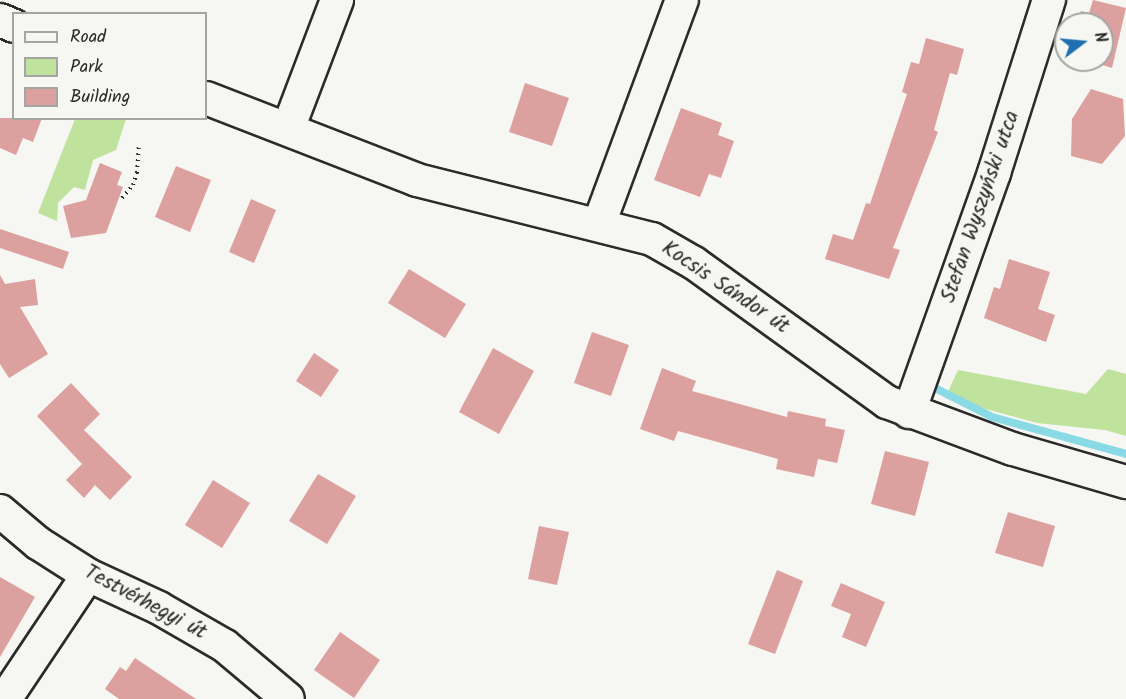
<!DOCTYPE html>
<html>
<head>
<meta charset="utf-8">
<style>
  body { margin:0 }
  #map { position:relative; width:1126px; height:699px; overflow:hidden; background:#f6f6f2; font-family:Kalam,sans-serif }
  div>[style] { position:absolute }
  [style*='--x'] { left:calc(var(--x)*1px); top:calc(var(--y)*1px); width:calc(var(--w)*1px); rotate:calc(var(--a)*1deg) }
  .green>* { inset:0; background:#bfe29c }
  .stream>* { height:8px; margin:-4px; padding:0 4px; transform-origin:4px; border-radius:4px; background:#89dae4 }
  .building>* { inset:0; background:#dca19f }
  .path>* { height:4px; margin-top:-2px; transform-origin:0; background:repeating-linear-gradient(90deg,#2b2b2b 0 1.5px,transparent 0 6px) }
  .roads { filter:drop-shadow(2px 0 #2b2b2b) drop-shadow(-2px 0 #2b2b2b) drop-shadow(0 2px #2b2b2b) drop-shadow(0 -2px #2b2b2b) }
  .minor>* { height:32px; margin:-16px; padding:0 16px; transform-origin:16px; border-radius:16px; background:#f6f6f2 }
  span { translate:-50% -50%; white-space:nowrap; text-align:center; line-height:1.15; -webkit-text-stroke:5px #f6f6f2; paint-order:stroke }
  .street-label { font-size:21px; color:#2b2b2b }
  .legend { position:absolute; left:12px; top:12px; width:195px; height:108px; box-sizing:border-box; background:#f6f6f2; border:2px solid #a5a5a2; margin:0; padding:8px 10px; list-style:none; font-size:18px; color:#2b2b2b }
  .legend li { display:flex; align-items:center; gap:12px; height:30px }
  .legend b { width:30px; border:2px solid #a5a5a2 }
  .north { position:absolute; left:1054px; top:12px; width:60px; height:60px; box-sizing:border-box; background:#f6f6f2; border:2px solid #a5a5a2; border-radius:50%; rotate:74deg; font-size:16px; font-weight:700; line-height:24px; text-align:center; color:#2b2b2b }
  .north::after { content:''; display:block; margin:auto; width:21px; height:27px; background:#1f6fb2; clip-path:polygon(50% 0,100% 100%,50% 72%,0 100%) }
</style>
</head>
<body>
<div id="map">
  <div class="green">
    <i style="clip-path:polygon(75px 119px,126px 119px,116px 150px,93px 160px,85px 190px,74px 187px,58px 203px,57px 221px,38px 213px)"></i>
    <i style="clip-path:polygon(1108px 369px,1126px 374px,1126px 436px,1105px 430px,1037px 423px,945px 398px,958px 370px,1086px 394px)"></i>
  </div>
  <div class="stream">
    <i style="--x:931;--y:386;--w:68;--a:26.9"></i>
    <i style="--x:992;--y:417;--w:139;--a:15.4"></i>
  </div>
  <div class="building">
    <i style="clip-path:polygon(1093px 0,1126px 8px,1112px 68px,1087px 60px,1102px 60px,1102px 24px,1077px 24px,1081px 11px,1089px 13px)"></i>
    <i style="clip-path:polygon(926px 38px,964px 49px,957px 75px,950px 73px,934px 130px,938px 132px,893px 248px,900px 250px,889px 279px,825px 259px,833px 234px,853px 240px,866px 203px,870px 204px,907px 94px,902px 92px,911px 62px,919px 64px)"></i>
    <i style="clip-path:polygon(525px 83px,569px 98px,552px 146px,509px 132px)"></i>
    <i style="clip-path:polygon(1091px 89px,1123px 99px,1125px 136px,1102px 164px,1071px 156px,1072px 119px)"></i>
    <i style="clip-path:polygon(681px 108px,722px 123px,718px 135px,734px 141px,721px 178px,709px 174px,700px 197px,654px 180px)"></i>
    <i style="clip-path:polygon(0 118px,42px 118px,33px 142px,23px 138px,16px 155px,0 148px)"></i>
    <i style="clip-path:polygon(100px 163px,122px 172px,117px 185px,123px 187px,106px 233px,71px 238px,63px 206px,86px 200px)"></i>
    <i style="clip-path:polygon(176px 166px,211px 180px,190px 232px,155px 217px)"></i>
    <i style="clip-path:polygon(251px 199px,276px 210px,254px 263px,229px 252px)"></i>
    <i style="clip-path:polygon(0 229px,69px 252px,63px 269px,0 248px)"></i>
    <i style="clip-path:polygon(1009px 259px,1050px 272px,1038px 309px,1055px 315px,1046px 342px,984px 318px,994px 287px,1000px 289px)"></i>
    <i style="clip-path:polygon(409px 269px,466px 304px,445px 338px,388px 303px)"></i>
    <i style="clip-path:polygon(0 275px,5px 284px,35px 279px,38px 305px,20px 307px,48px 354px,9px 378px,0 364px)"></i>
    <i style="clip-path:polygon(592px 332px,629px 345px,611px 396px,574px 383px)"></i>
    <i style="clip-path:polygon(493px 348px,534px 371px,499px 434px,459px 412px)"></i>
    <i style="clip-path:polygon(314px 353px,339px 370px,321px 397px,296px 381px)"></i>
    <i style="clip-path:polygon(662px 368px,696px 381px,692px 391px,787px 417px,788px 411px,826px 419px,825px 426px,845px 430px,837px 463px,818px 459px,814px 477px,776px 469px,778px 459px,678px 431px,674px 441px,640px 429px)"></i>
    <i style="clip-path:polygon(71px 383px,100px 414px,84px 430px,132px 477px,110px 500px,95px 485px,84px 498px,66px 480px,82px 464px,37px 416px)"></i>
    <i style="clip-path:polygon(885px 451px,929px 462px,915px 516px,871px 504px)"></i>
    <i style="clip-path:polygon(318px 474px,356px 496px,327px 544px,289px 521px)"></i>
    <i style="clip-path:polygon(213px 480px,250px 503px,222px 548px,185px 525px)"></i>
    <i style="clip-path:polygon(1008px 512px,1055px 526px,1043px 567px,995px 553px)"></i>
    <i style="clip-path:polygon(539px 526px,569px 532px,557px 585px,528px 579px)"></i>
    <i style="clip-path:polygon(777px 570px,803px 581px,775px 654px,748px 644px)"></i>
    <i style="clip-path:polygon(0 577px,35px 597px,0 657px)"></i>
    <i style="clip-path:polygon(841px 583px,885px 602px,866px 647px,842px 637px,851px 614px,831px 606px)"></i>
    <i style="clip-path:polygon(340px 632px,380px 660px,354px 698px,314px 670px)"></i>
    <i style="clip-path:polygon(135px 658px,196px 699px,119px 699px,105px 689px,120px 667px,126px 671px)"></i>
  </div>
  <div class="path">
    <i style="--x:122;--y:198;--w:17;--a:-50"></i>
    <i style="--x:133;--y:185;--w:13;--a:-72"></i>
    <i style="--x:137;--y:173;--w:30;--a:-86"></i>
  </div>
  <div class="roads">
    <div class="minor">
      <i style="--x:0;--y:20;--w:15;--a:23"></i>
      <i style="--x:206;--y:98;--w:226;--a:21.2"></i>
      <i style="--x:417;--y:180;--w:242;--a:14.1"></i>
      <i style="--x:652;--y:239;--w:48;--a:29.7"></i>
      <i style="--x:694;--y:263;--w:238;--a:35.8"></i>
      <i style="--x:887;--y:402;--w:134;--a:20.5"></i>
      <i style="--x:1013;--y:449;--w:118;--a:16.3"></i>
      <i style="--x:288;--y:129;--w:138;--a:-69.2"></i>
      <i style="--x:599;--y:224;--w:239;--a:-69.7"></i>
      <i style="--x:909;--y:412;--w:254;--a:-70.4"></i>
      <i style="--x:994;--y:173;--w:182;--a:-72.4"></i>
      <i style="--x:0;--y:511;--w:50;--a:40.1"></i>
      <i style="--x:38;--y:543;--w:59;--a:32.6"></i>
      <i style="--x:88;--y:575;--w:78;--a:24.9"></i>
      <i style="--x:159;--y:608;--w:76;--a:29.9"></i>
      <i style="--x:225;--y:646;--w:82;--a:40.1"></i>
      <i style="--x:5;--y:699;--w:149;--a:-56.2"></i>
    </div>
  </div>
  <div class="street-label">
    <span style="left:981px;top:207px;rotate:-71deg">Stefan Wyszyński utca</span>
    <span style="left:725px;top:288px;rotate:34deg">Kocsis Sándor út</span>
    <span style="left:145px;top:603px;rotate:28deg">Testvérhegyi út</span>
  </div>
  <ul class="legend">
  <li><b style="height:8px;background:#f6f6f2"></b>Road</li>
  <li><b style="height:16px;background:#bfe29c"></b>Park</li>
  <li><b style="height:16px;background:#dca19f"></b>Building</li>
  </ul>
  <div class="north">N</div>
</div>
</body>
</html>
